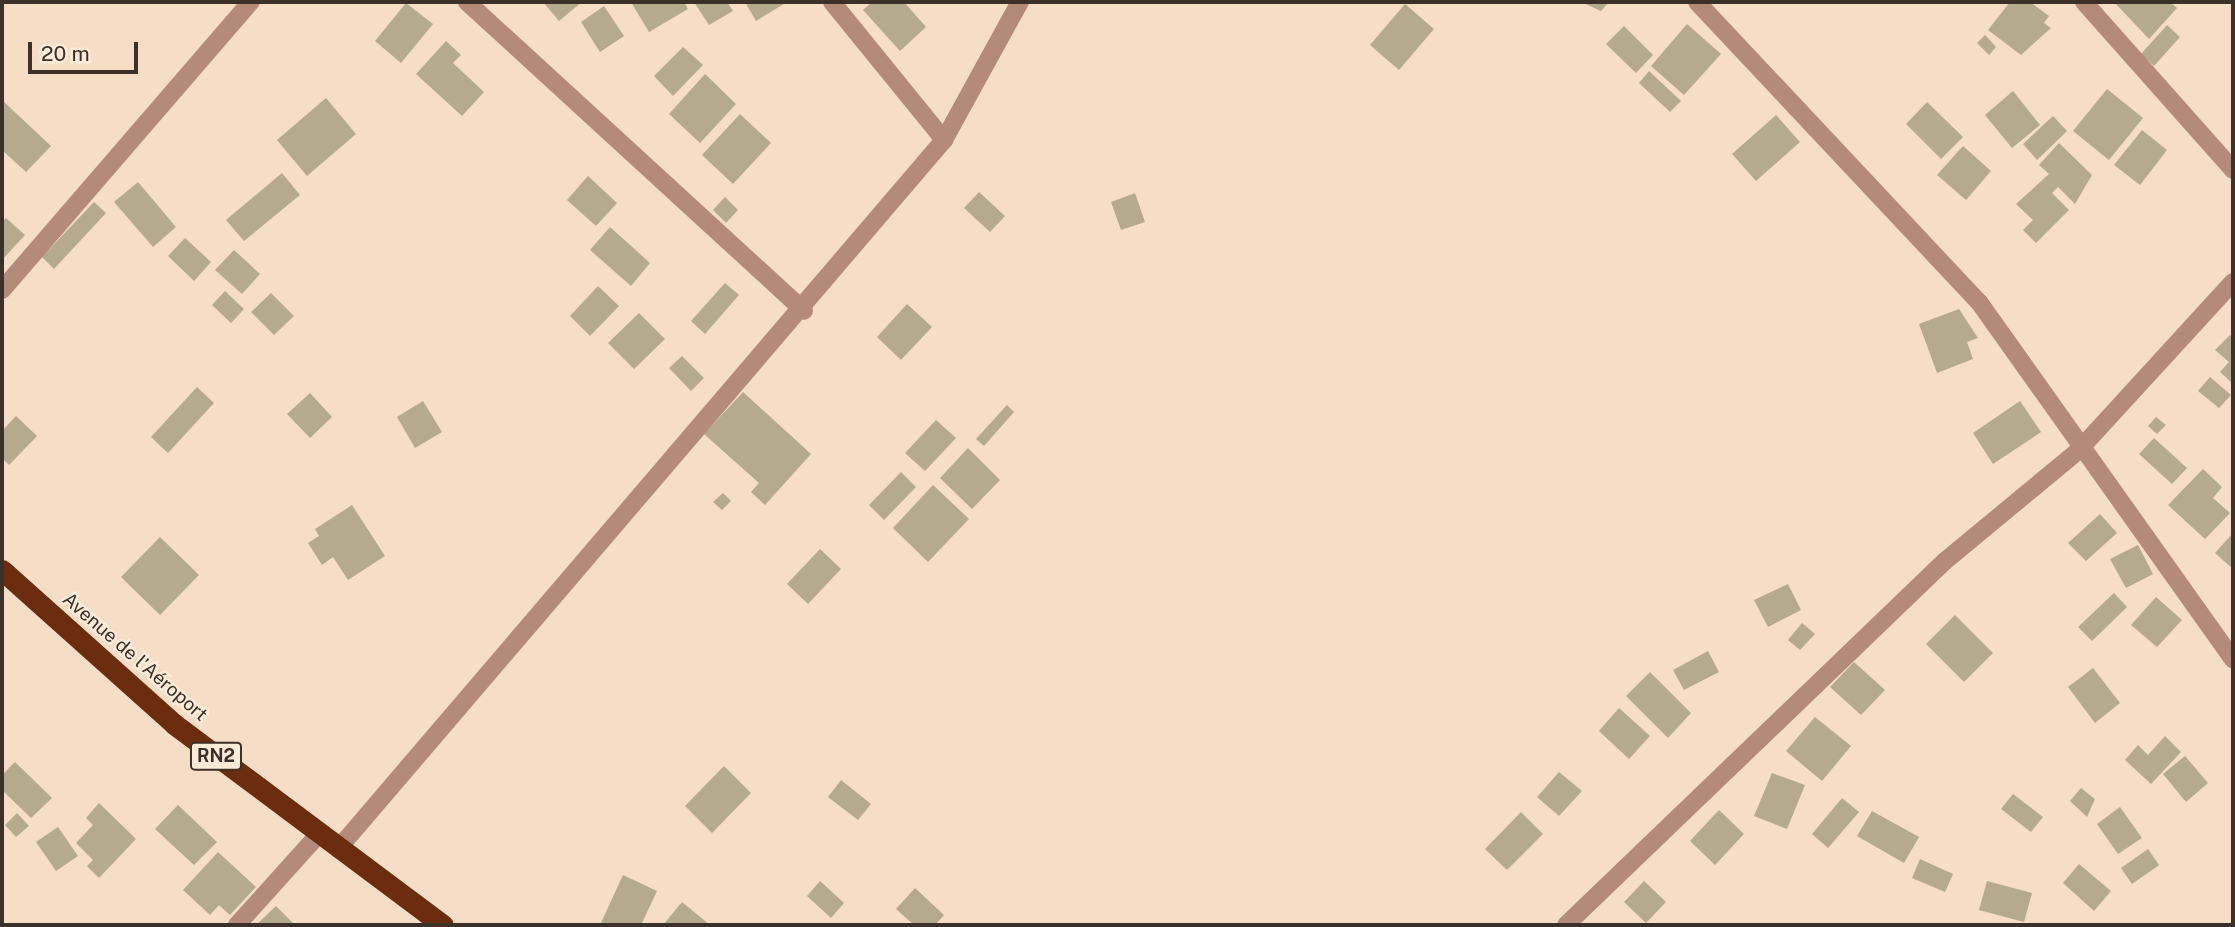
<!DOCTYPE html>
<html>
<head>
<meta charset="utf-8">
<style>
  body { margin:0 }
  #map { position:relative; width:2235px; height:927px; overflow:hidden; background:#f5ddc6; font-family:"Public Sans",sans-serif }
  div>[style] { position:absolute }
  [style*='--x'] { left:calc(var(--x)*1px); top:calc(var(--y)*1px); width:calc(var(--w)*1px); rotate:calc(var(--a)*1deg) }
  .building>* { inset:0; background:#b5a98e }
  .street>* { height:18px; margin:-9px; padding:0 9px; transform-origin:9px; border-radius:9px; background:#b48b7b }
  .highway>* { height:21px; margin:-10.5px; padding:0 10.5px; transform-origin:10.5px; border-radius:10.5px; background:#6b2d0e }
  span { translate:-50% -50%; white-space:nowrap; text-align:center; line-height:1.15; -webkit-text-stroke:5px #ffebd9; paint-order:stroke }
  .shield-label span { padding:2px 5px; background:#ffebd9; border:2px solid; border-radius:5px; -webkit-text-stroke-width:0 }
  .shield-label { font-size:18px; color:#3b3129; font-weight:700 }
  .street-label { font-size:19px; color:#3b3129 }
  .frame { position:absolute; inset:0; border:4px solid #3b3129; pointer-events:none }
  .scale { position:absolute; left:28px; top:42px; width:110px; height:32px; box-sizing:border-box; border:4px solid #3b3129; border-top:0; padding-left:9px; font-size:21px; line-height:24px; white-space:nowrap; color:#3b3129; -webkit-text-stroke:5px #ffebd9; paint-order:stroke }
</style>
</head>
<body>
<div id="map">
  <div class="building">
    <i style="clip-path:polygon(543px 2px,582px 2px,559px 21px)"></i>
    <i style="clip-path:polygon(631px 2px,684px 2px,688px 9px,649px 32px)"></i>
    <i style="clip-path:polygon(694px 2px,727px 2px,733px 11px,709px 25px)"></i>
    <i style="clip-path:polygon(745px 2px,787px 2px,756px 21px)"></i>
    <i style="clip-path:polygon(872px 2px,904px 2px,926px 27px,900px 51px,863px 10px)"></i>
    <i style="clip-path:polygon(1581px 2px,1609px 2px,1601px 11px)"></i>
    <i style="clip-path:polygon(2010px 2px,2030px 2px,2049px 16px,2044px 23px,2051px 28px,2021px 55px,1988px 30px)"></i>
    <i style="clip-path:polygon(2114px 2px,2170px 2px,2177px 8px,2149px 39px)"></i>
    <i style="clip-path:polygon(406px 3px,433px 24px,401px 63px,375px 41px)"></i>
    <i style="clip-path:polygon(1405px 4px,1434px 29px,1399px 70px,1370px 45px)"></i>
    <i style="clip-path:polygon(604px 6px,624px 36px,600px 52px,581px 22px)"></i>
    <i style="clip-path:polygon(1687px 24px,1721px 54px,1684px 95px,1651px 66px)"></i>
    <i style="clip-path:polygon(2167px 25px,2180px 37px,2154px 66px,2141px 54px)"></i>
    <i style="clip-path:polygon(1624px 26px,1653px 55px,1636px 73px,1606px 44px)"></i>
    <i style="clip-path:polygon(1985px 35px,1996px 47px,1989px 55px,1977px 43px)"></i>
    <i style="clip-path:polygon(446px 41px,461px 55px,453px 63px,484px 92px,462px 116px,416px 74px)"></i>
    <i style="clip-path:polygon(683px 47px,703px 65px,673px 96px,654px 76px)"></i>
    <i style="clip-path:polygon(1649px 71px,1681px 101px,1670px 112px,1639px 83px)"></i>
    <i style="clip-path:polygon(705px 74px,736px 104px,700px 143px,669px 114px)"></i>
    <i style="clip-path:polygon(2107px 89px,2143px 118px,2109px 160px,2073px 131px)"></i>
    <i style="clip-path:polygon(2013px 91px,2040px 125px,2012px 148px,1985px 115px)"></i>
    <i style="clip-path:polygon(326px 98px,356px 134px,307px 176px,277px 140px)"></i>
    <i style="clip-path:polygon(2px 100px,51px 146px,26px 172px,2px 150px)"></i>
    <i style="clip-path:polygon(1927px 102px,1963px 137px,1941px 159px,1906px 124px)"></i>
    <i style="clip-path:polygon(740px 114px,771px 143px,733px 184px,702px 155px)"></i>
    <i style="clip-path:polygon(1776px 115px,1800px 142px,1756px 181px,1732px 154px)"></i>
    <i style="clip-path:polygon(2053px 116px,2067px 131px,2037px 160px,2023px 144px)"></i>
    <i style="clip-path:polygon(2142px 130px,2167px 150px,2140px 185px,2114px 165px)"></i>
    <i style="clip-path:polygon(2059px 143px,2092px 175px,2075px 204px,2058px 187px,2052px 193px,2069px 210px,2036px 243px,2023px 230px,2033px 220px,2016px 204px,2049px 174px,2039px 165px)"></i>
    <i style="clip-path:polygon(1963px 146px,1991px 171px,1966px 200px,1937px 175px)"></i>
    <i style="clip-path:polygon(282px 173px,300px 195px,244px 241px,226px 220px)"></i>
    <i style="clip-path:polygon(588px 176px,617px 203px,596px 226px,567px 200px)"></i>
    <i style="clip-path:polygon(138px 182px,176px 227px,153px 247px,114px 202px)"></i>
    <i style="clip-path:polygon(979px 192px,1005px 216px,990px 232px,964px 208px)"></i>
    <i style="clip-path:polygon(1135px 193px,1145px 222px,1121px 230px,1111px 202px)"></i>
    <i style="clip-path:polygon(725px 197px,738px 210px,726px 223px,713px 210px)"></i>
    <i style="clip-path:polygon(94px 202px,106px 213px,54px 269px,42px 257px)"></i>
    <i style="clip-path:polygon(6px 218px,25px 235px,2px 260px,2px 222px)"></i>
    <i style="clip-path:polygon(610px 227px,650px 263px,631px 286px,590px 250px)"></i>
    <i style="clip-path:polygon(185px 238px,211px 262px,194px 281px,168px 256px)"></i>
    <i style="clip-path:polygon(234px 250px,260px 274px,242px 294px,215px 270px)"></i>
    <i style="clip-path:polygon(725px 283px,739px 295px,705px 334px,691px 321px)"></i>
    <i style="clip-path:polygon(598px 286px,619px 306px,590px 336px,570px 316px)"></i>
    <i style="clip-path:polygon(225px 291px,244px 309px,231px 323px,212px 305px)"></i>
    <i style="clip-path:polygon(271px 293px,294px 316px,274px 335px,251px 312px)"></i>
    <i style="clip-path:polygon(907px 304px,932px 327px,901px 360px,877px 337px)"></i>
    <i style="clip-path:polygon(1959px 309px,1978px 338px,1967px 342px,1973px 359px,1937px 373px,1919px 324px)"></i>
    <i style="clip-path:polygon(639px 313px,665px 339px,634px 369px,608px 343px)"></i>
    <i style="clip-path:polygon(2230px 335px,2233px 338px,2233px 384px,2220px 372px,2229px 362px,2215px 350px)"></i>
    <i style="clip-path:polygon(682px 356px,704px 378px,691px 391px,669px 368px)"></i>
    <i style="clip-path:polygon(2210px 377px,2231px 395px,2219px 408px,2198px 391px)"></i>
    <i style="clip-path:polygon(197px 387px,214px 403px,168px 453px,151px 437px)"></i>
    <i style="clip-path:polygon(743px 392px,811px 454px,765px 505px,751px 492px,759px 483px,704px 434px)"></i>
    <i style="clip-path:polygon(310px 393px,332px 417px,310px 438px,287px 414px)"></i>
    <i style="clip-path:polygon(423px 401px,442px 432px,415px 448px,397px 417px)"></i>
    <i style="clip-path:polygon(2020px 401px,2041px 432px,1993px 464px,1973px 433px)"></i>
    <i style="clip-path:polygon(1007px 405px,1014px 412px,984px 446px,976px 439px)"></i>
    <i style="clip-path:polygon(16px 416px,37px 436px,9px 465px,2px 458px,2px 431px)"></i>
    <i style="clip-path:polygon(2156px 417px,2166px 425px,2157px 434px,2148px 426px)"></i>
    <i style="clip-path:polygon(936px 420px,956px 438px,925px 471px,905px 453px)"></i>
    <i style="clip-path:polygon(2154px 438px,2187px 468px,2172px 484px,2139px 454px)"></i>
    <i style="clip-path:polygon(968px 448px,1000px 480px,972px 509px,940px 478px)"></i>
    <i style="clip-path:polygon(2203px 469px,2222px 487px,2213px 498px,2230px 513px,2205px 539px,2168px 505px)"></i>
    <i style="clip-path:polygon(901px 472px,916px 487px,884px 520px,869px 505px)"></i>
    <i style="clip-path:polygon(933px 485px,969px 519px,928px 562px,893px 528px)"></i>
    <i style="clip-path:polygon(723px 493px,731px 501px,722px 510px,713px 502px)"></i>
    <i style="clip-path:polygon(352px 505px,385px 556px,348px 580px,333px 557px,322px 565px,308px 543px,319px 536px,315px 529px)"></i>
    <i style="clip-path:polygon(2100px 514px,2117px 533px,2086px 561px,2068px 543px)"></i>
    <i style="clip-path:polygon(2233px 533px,2233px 569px,2215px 553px)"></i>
    <i style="clip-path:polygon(160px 537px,199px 575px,160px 615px,121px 577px)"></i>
    <i style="clip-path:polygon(2138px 545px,2153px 574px,2126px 588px,2110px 559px)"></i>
    <i style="clip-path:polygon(820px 549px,841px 569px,808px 604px,787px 584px)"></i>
    <i style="clip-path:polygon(1788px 584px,1801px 610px,1768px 627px,1754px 600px)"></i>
    <i style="clip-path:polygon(2114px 593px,2127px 607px,2092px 641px,2078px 627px)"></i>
    <i style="clip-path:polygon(2156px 597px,2182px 620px,2157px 647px,2131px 625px)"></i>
    <i style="clip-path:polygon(1955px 615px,1993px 653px,1964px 682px,1926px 644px)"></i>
    <i style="clip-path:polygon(1802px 623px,1815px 634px,1800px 650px,1788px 640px)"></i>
    <i style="clip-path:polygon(1708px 651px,1719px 672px,1684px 690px,1673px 670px)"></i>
    <i style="clip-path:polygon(1854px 662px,1885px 690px,1861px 715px,1830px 687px)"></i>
    <i style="clip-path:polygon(2093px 668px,2120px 703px,2095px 723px,2068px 687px)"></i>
    <i style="clip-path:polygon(1650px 672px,1691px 713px,1668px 738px,1626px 696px)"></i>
    <i style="clip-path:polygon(1619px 708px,1650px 736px,1629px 759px,1599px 731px)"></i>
    <i style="clip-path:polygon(1815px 717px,1851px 746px,1822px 781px,1786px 751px)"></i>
    <i style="clip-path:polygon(2165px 736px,2181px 752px,2151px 784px,2125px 760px,2138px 745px,2148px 755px)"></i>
    <i style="clip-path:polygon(2185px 756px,2208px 783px,2186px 802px,2163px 774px)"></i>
    <i style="clip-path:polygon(15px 762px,52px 798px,31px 818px,2px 790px,2px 775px)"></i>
    <i style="clip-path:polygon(724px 766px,751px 793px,712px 833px,685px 806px)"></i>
    <i style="clip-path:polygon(1559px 772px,1582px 791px,1559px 816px,1537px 797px)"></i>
    <i style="clip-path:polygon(1772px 773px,1805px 785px,1787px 829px,1754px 816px)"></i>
    <i style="clip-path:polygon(841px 780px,871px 804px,858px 820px,828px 797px)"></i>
    <i style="clip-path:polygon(2081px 788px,2095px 799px,2087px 817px,2070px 801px)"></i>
    <i style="clip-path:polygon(2013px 794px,2043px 817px,2031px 832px,2001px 809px)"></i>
    <i style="clip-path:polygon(1842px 798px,1859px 812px,1828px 848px,1812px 834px)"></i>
    <i style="clip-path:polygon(99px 803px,136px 839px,99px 878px,87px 866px,93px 860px,76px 843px,93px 825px,86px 818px)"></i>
    <i style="clip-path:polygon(178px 805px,217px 842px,194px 865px,155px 829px)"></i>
    <i style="clip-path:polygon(2120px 807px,2142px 838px,2118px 854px,2097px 824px)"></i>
    <i style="clip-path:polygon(1719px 810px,1744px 834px,1715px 865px,1690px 841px)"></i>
    <i style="clip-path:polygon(1872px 811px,1919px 837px,1904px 863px,1857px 836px)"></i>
    <i style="clip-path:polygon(1521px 812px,1543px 834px,1507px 870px,1485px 849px)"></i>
    <i style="clip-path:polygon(17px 813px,29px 826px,16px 837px,5px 825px)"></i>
    <i style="clip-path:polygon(58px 827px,78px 856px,56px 871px,36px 842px)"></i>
    <i style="clip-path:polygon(2148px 849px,2159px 865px,2132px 884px,2121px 868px)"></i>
    <i style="clip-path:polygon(218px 852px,256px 887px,230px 915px,219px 905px,210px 915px,183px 890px)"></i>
    <i style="clip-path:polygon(1920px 859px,1953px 874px,1945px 892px,1912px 878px)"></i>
    <i style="clip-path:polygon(2079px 864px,2111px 891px,2094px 911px,2063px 883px)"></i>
    <i style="clip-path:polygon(623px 875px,657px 891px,641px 925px,600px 925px)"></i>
    <i style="clip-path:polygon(820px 881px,844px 903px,831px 918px,807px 896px)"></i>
    <i style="clip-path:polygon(1644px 881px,1666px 902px,1646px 923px,1624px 902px)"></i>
    <i style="clip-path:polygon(1987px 881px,2032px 893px,2024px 922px,1979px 910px)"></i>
    <i style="clip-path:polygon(915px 888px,944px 915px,935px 925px,914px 925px,896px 909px)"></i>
    <i style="clip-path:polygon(682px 902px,710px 925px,663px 925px)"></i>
    <i style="clip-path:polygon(276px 906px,295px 925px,256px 925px)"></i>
  </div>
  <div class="street">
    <i style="--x:467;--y:2;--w:457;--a:42.5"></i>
    <i style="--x:832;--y:2;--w:178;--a:50.9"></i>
    <i style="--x:1697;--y:2;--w:412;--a:46.8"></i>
    <i style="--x:1979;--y:302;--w:439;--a:54.6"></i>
    <i style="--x:2084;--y:2;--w:225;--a:48.4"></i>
    <i style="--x:2;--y:290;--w:381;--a:-49.2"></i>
    <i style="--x:338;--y:849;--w:933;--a:-49.48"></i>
    <i style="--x:944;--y:140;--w:158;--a:-61.2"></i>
    <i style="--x:237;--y:925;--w:122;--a:-48"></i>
    <i style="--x:1566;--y:925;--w:525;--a:-43.84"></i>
    <i style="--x:1945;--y:561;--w:174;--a:-39.6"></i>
    <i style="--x:2079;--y:450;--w:228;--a:-47.5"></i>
  </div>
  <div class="highway">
    <i style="--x:2;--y:570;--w:231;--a:41.8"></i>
    <i style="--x:174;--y:724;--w:336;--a:36.8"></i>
  </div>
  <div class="shield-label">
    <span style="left:216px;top:756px">RN2</span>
  </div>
  <div class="street-label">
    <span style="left:135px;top:657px;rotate:41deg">Avenue de l'Aéroport</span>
  </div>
  <div class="frame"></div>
  <div class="scale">20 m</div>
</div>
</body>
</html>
